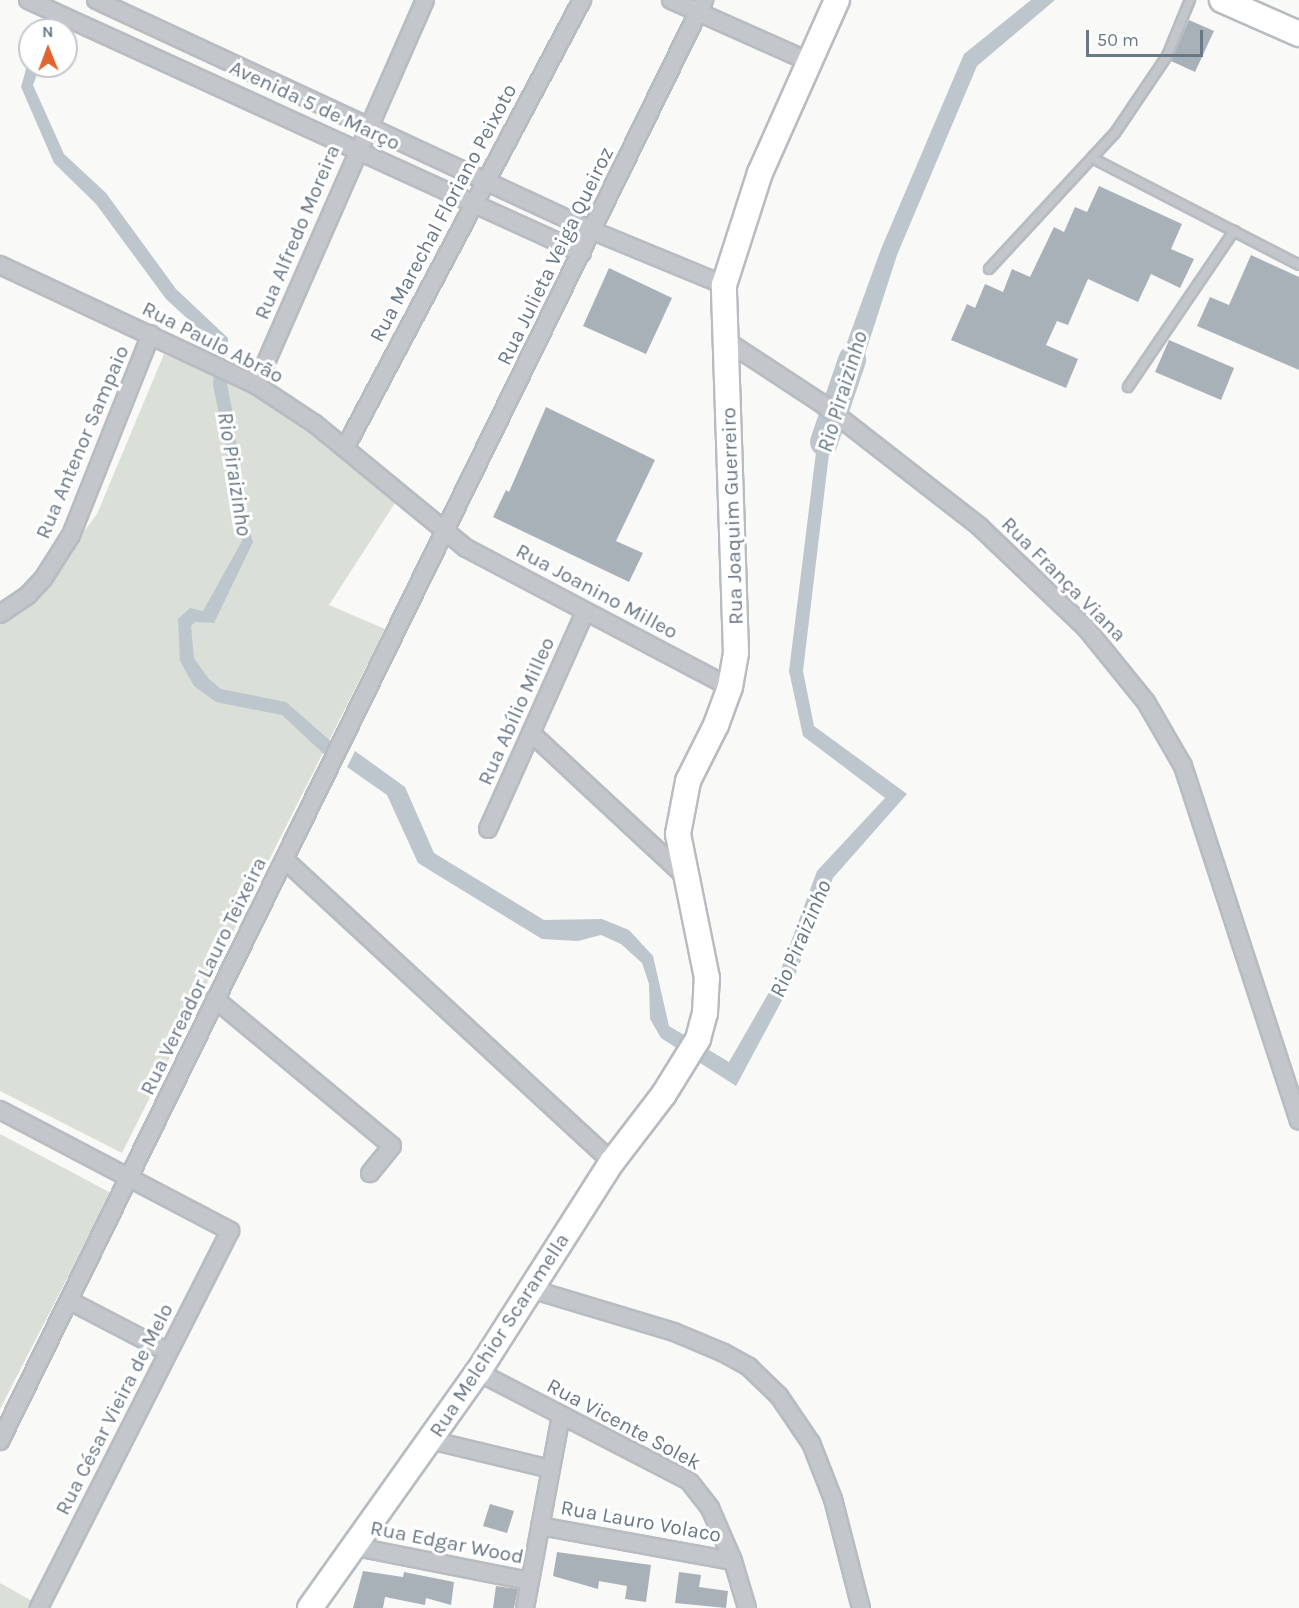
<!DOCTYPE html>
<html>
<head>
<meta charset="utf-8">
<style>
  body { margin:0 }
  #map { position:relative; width:1299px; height:1608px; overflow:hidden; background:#f9f9f7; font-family:Karla,sans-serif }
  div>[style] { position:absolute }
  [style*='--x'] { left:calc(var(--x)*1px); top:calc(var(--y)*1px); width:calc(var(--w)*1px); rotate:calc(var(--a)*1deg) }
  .green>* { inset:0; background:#dae0d8 }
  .water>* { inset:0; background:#bdc6cc }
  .river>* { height:28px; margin:-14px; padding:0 14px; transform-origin:14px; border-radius:14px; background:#bdc6cc }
  .building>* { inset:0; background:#a9b1b8 }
  .roads { filter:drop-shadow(2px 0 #b7bcc1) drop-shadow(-2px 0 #b7bcc1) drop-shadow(0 2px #b7bcc1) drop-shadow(0 -2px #b7bcc1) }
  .lane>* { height:8px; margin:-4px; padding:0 4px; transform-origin:4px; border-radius:4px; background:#c3c6ca }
  .street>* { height:16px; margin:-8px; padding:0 8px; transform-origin:8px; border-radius:8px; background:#c3c6ca }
  .secondary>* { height:24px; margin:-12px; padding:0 12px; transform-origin:12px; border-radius:12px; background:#fff }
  span { translate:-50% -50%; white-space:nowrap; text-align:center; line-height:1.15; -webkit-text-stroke:6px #fff; paint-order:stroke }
  .street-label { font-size:21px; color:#697887 }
  .water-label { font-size:22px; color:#657882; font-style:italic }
  .north { position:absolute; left:18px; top:18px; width:60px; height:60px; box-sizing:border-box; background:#fff; border:2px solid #c3c9cf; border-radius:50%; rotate:359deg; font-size:16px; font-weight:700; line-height:24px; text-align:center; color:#697887 }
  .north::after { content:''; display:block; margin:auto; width:21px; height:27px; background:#df6530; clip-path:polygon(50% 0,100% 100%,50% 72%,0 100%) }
  .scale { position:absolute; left:1086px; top:30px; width:117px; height:27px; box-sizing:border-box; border:3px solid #697887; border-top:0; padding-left:8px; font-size:18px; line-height:21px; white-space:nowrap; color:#697887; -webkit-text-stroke:4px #fff; paint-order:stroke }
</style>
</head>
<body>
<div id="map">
  <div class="green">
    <i style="clip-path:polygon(164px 354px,260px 394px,397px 500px,329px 605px,385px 629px,122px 1153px,0 1091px,0 620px,30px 603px,97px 514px)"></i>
    <i style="clip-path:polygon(0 1134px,111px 1193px,0 1409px)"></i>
    <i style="clip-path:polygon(0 1583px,34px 1602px,31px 1608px,0 1608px)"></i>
  </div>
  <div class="water">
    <i style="clip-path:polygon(1031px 0,1055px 0,977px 66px,897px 255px,849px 404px,830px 389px,881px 249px,964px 54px)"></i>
    <i style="clip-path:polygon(30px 55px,30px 66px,40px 66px,33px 85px,64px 154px,106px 193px,176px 289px,228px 338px,227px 357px,214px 352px,215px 344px,166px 299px,96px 204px,54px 163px,21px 87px)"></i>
    <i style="clip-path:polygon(214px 368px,225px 373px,235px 425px,240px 499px,253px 542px,214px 623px,195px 622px,191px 626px,194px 658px,208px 678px,221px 689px,286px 702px,334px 744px,328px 758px,282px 715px,216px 702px,194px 686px,180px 661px,178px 619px,190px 608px,203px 611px,242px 541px,229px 501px,226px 448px,213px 385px)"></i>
    <i style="clip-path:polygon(828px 412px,839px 417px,831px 437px,803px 671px,814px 726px,907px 794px,833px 878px,794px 978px,736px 1086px,661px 1038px,650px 1019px,649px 984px,642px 963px,621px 944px,601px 935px,578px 941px,542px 939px,418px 863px,387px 795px,347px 767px,355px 751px,405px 787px,434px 853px,544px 920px,602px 919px,629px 930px,653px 956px,669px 1026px,729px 1062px,779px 975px,817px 871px,885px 798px,803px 736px,789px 671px,818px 436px)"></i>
  </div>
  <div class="river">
    <i style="--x:824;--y:442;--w:87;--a:-71.1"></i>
  </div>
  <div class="building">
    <i style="clip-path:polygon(1189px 20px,1214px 31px,1195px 72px,1171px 61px)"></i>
    <i style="clip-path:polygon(1099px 186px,1182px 224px,1171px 249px,1194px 259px,1180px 288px,1151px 274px,1138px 302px,1088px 279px,1068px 325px,1057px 321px,1046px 345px,1078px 359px,1066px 388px,951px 340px,967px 304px,975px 308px,985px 284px,1003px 292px,1012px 269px,1030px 277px,1054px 227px,1064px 232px,1075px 207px,1087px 212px)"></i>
    <i style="clip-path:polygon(1251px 255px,1299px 277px,1299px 370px,1197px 326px,1210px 297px,1229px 305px)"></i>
    <i style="clip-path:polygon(609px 268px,672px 298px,646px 354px,583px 326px)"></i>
    <i style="clip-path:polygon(1169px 340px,1234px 368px,1221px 400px,1155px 372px)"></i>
    <i style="clip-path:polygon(546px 407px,655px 460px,616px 541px,643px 553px,629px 582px,493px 517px,506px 490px,509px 492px)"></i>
    <i style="clip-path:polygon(490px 1504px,514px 1511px,507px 1533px,483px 1526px)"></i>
    <i style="clip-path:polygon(557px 1552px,651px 1565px,646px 1602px,625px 1599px,627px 1586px,599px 1581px,598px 1589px,553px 1576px)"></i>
    <i style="clip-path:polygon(363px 1571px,403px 1577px,404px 1572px,454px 1582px,451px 1605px,426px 1598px,425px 1605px,385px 1597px,383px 1608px,353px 1608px)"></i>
    <i style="clip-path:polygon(679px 1572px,701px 1575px,699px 1587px,728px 1591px,726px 1608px,675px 1603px)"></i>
    <i style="clip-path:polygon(496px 1586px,518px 1589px,514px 1608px,493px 1608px)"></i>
  </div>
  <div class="roads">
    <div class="lane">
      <i style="--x:1092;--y:158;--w:233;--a:27.3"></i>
      <i style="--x:989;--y:269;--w:185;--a:-47.2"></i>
      <i style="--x:1115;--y:133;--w:93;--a:-56"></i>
      <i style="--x:1167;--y:56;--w:61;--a:-67.7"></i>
      <i style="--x:1128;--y:387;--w:189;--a:-55.8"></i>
    </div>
    <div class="street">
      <i style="--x:28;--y:0;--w:609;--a:24.55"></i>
      <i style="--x:96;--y:0;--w:548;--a:24.93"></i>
      <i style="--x:593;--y:231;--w:142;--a:22.4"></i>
      <i style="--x:671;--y:0;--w:152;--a:24"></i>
      <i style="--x:0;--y:265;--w:283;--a:25.1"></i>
      <i style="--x:256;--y:385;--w:71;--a:33.5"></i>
      <i style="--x:315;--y:424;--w:195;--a:39.4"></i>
      <i style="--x:466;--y:548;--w:298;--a:27.8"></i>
      <i style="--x:725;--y:340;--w:115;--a:33.3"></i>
      <i style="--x:821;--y:403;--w:202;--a:37.9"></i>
      <i style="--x:980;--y:527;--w:146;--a:43.6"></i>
      <i style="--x:1086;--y:628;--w:95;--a:51"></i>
      <i style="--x:1146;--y:702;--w:74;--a:60"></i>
      <i style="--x:1183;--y:766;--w:373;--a:71.9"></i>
      <i style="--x:256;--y:385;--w:420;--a:-66.3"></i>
      <i style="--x:345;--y:448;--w:507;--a:-62.12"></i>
      <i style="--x:0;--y:614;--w:32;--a:-34"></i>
      <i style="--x:27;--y:596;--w:23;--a:-47"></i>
      <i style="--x:43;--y:579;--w:52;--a:-57.5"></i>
      <i style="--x:71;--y:535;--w:216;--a:-68.3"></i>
      <i style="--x:531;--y:733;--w:210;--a:42.9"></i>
      <i style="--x:488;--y:829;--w:238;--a:-65.9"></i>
      <i style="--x:285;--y:860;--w:445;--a:42.7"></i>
      <i style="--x:215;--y:999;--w:230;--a:39.7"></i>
      <i style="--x:392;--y:1146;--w:35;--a:129"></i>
      <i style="--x:0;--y:1110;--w:260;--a:27.7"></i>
      <i style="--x:230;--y:1231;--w:423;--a:116.9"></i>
      <i style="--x:531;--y:1289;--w:149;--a:16.7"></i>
      <i style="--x:674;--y:1332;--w:54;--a:22.8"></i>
      <i style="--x:724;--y:1353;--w:29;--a:29"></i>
      <i style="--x:749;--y:1367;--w:42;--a:44"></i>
      <i style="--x:779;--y:1396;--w:57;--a:55.8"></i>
      <i style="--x:811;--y:1443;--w:60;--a:68.6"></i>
      <i style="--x:833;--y:1499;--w:113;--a:75.6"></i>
      <i style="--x:70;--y:1301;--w:110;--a:27.5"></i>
      <i style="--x:478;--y:1372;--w:237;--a:27.3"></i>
      <i style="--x:689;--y:1481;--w:34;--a:52"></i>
      <i style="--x:710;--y:1508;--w:58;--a:66.5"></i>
      <i style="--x:733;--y:1561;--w:49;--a:73.4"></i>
      <i style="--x:430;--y:1440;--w:124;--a:13.5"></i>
      <i style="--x:0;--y:1441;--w:1604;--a:-63.96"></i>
      <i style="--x:540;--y:1526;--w:196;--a:10.3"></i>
      <i style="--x:356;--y:1547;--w:177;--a:11.1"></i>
      <i style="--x:525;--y:1608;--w:196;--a:-79.4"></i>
    </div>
    <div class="secondary">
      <i style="--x:1222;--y:0;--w:84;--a:23.8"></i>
      <i style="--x:310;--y:1608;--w:290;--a:-54.6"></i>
      <i style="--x:478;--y:1372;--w:249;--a:-57.5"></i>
      <i style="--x:612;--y:1162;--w:86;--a:-52.6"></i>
      <i style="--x:664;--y:1094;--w:65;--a:-58.3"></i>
      <i style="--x:698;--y:1039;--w:27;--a:-75"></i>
      <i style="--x:705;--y:1013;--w:35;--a:-87"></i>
      <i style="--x:707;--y:978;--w:147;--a:-101.4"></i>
      <i style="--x:678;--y:834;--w:54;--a:-79.3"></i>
      <i style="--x:688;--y:781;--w:63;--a:-63.4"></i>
      <i style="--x:716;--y:725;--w:40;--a:-69.8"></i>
      <i style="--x:730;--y:687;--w:35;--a:-80"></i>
      <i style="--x:736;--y:653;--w:368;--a:-91.9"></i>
      <i style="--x:724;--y:285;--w:118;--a:-72.2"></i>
      <i style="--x:760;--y:173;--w:189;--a:-66"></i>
    </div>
  </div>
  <div class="street-label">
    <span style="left:315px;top:105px;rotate:25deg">Avenida 5 de Março</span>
    <span style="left:443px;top:213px;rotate:-62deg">Rua Marechal Floriano Peixoto</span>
    <span style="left:297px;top:232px;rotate:-67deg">Rua Alfredo Moreira</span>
    <span style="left:555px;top:256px;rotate:-64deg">Rua Julieta Veiga Queiroz</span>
    <span style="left:213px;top:342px;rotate:27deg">Rua Paulo Abrão</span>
    <span style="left:82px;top:442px;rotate:-67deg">Rua Antenor Sampaio</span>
    <span style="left:732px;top:516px;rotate:-92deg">Rua Joaquim Guerreiro</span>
    <span style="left:1064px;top:579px;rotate:45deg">Rua França Viana</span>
    <span style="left:597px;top:591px;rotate:28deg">Rua Joanino Milleo</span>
    <span style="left:516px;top:711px;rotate:-66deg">Rua Abílio Milleo</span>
    <span style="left:203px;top:976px;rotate:-64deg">Rua Vereador Lauro Teixeira</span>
    <span style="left:499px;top:1335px;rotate:-57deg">Rua Melchior Scaramella</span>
    <span style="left:114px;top:1409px;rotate:-63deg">Rua César Vieira de Melo</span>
    <span style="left:624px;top:1424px;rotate:28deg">Rua Vicente Solek</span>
    <span style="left:641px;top:1521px;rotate:10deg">Rua Lauro Volaco</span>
    <span style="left:447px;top:1542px;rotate:11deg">Rua Edgar Wood</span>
  </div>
  <div class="water-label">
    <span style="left:843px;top:392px;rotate:-73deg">Rio Piraizinho</span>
    <span style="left:234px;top:474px;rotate:81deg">Rio Piraizinho</span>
    <span style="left:801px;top:939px;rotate:-67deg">Rio Piraizinho</span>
  </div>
  <div class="north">N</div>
  <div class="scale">50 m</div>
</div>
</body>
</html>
